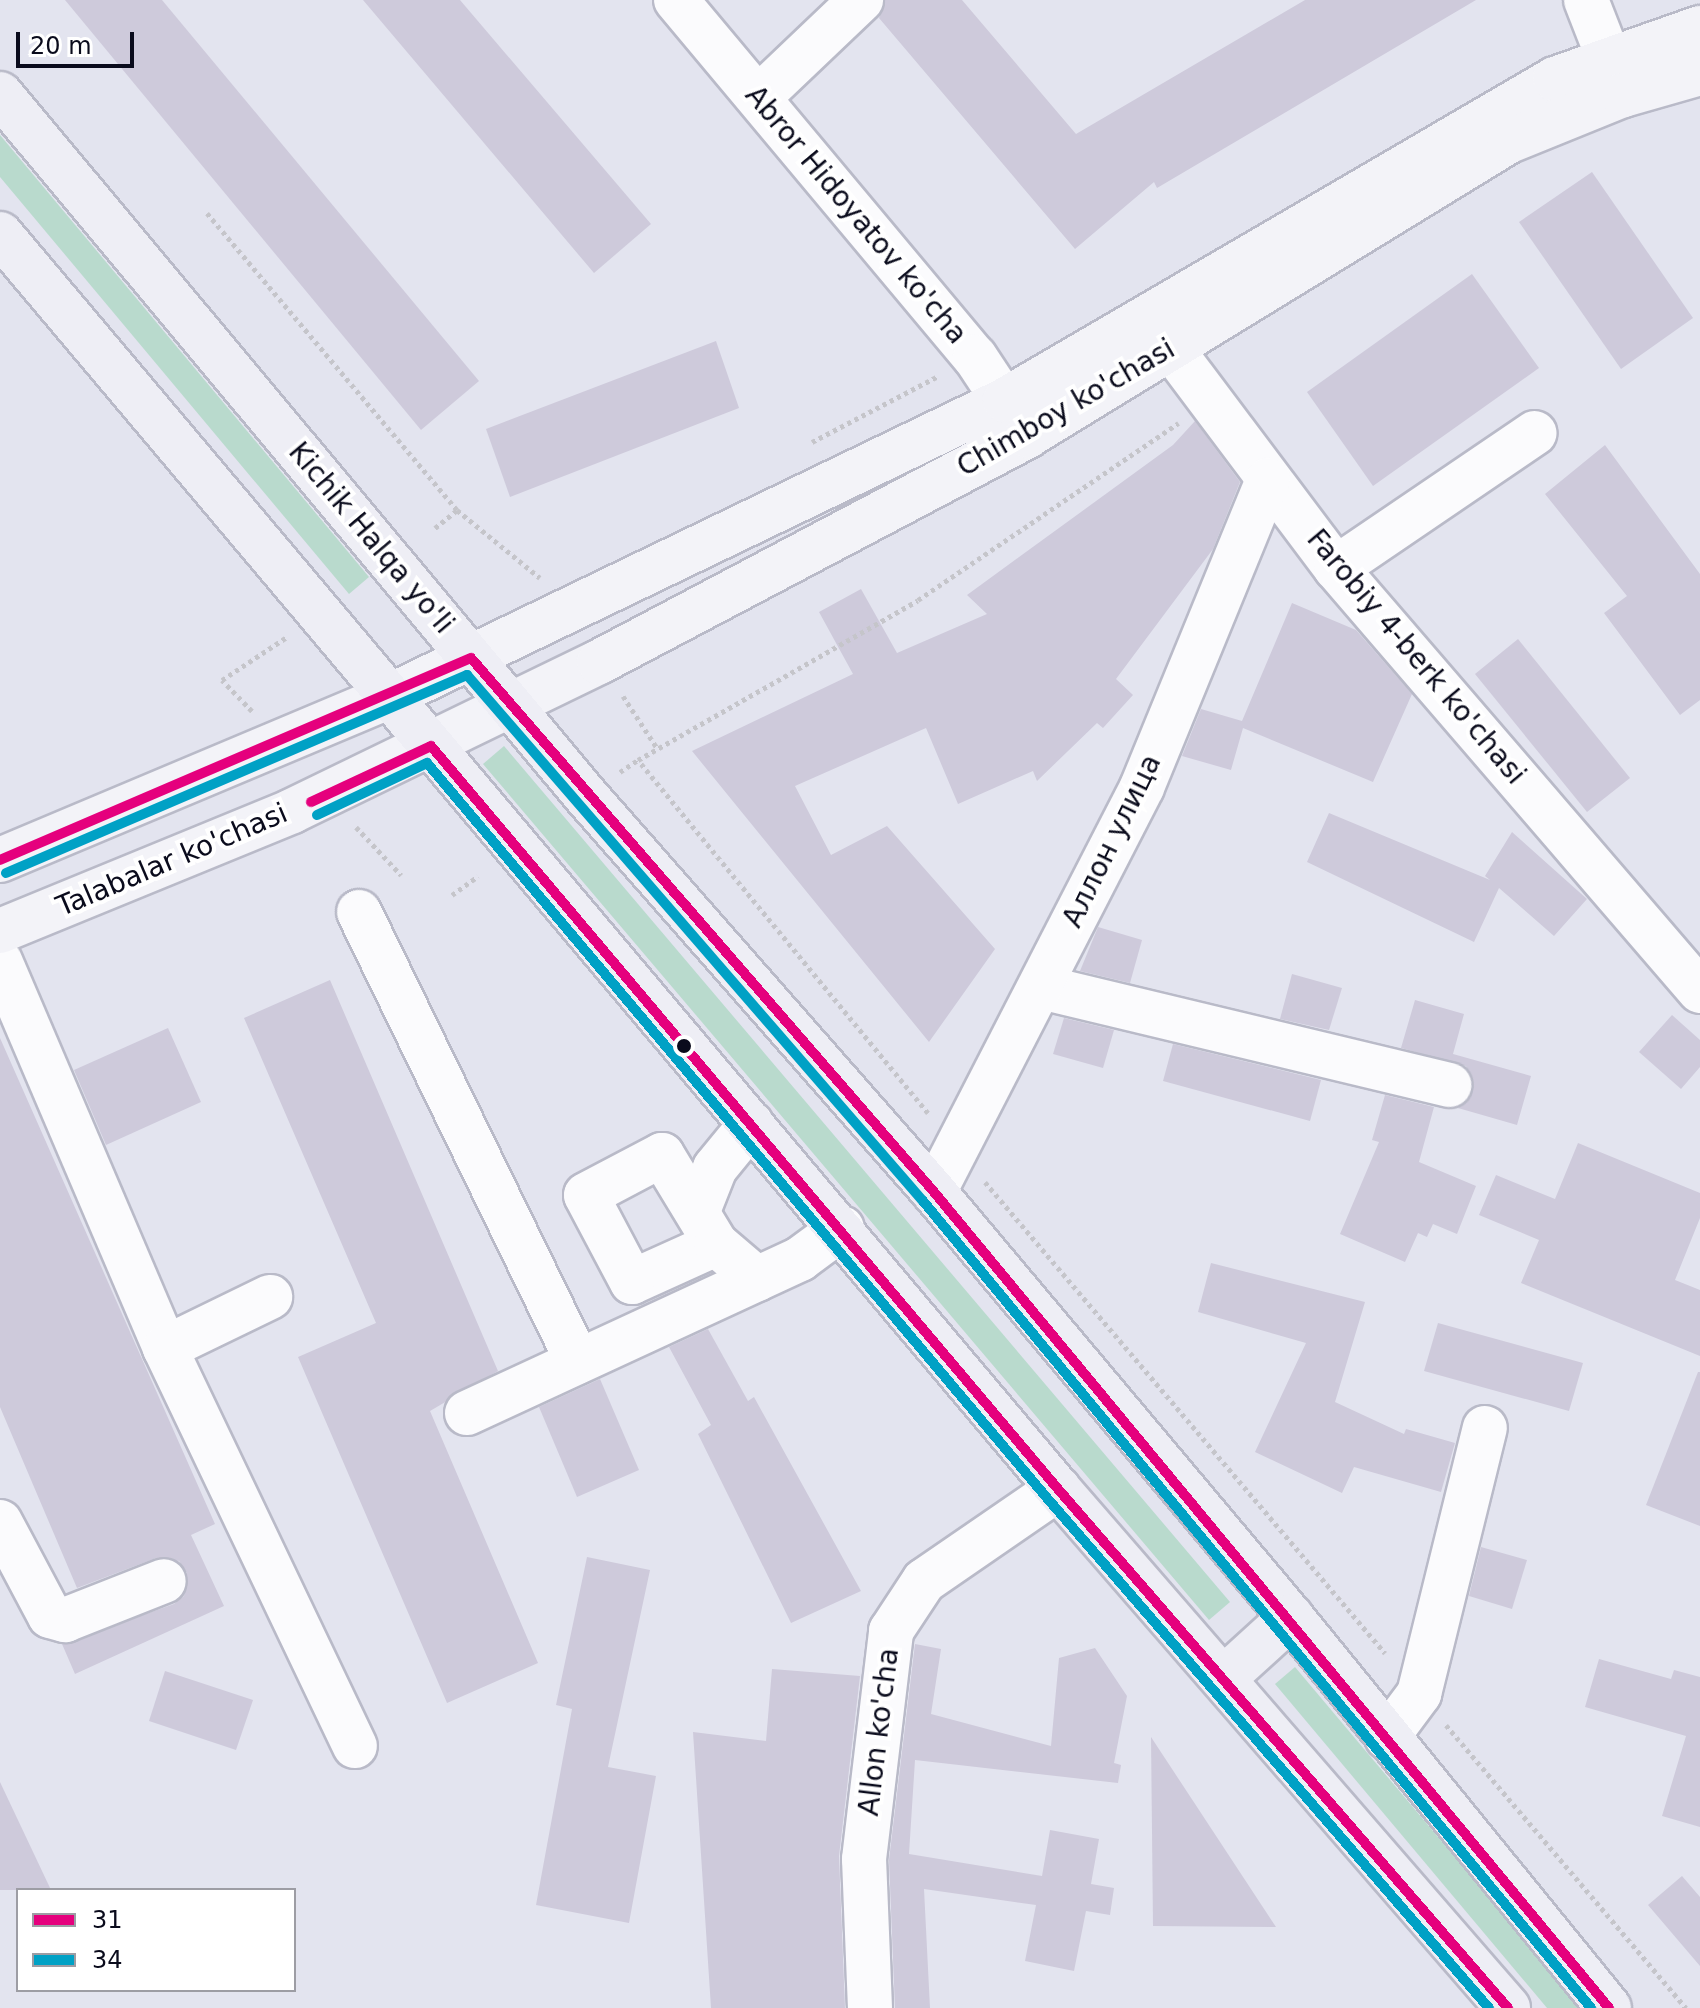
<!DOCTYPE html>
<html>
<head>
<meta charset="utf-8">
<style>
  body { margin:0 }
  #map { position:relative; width:1700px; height:2008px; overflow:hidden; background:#e3e4ef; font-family:"DejaVu Sans",sans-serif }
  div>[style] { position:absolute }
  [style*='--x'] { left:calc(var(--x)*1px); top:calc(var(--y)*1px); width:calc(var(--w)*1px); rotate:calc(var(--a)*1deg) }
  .green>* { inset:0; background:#b9dacd }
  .building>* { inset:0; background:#cecadb }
  .path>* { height:5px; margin-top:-2.5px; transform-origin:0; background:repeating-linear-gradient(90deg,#c5c5ca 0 4px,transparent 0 8px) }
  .roads { filter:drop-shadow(2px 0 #b9bac8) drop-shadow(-2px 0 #b9bac8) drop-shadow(0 2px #b9bac8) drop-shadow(0 -2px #b9bac8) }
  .minor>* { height:44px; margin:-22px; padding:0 22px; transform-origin:22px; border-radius:22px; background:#fbfbfd }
  .major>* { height:44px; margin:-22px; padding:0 22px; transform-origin:22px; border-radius:22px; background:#f3f3f8 }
  .highway>* { height:44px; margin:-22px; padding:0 22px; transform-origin:22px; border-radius:22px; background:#eeeef5 }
  .bus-1>* { height:10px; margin:-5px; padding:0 5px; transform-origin:5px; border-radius:5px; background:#e5007d }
  .bus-2>* { height:10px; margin:-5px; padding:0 5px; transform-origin:5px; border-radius:5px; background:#00a1c5 }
  .dots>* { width:22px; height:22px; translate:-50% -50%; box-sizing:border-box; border:4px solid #fff; border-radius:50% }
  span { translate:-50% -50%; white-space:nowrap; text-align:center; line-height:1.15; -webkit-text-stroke:8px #fff; paint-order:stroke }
  .street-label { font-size:28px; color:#0a0b1c }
  .legend { position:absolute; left:16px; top:1888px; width:280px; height:104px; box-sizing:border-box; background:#fff; border:2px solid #9d9da4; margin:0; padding:10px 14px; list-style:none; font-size:24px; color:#0a0b1c }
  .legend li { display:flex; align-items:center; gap:16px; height:40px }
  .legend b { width:40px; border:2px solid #9d9da4 }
  .scale { position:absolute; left:16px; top:32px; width:118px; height:36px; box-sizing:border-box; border:4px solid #0a0b1c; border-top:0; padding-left:10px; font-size:24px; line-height:28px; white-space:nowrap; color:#0a0b1c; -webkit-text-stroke:6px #fff; paint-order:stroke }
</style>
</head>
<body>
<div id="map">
  <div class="green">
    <i style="clip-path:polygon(0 135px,369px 577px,349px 594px,0 177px)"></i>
    <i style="clip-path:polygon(504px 746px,1230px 1602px,1209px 1620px,483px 764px)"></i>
    <i style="clip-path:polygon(1295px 1667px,1582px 2008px,1547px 2008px,1275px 1684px)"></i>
  </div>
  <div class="building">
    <i style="clip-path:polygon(65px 0,162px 0,479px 381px,421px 430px)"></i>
    <i style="clip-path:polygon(363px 0,460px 0,651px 224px,594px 273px)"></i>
    <i style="clip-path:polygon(885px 0,962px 0,1076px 134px,1305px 0,1476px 0,1157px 188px,1154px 182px,1075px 249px,879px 18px)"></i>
    <i style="clip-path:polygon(1592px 172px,1693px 318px,1621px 369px,1519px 222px)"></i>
    <i style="clip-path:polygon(1472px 274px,1539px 368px,1373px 486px,1307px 392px)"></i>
    <i style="clip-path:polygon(716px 341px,739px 408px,510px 497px,486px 429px)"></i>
    <i style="clip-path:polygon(1195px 421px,1240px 482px,1213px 549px,1116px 679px,1133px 695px,1103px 728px,1097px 723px,1037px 781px,1033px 771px,958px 804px,926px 728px,795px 786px,831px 855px,887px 826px,995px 949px,929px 1042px,692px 751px,853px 674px,819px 612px,861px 589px,897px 653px,987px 614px,967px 595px,1173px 445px)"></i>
    <i style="clip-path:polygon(1605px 445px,1700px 574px,1700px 700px,1680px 715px,1604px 613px,1627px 596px,1545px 494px)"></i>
    <i style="clip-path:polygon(1292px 603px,1356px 630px,1412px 694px,1373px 782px,1243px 728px,1231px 770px,1182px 756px,1201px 709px,1242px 721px)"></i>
    <i style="clip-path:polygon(1518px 639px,1630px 778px,1587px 812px,1475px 674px)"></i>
    <i style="clip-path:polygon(1329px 813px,1490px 880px,1485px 876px,1512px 832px,1587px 899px,1554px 936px,1499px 888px,1474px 942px,1307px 862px)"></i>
    <i style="clip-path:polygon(1098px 927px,1142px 940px,1130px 983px,1080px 971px)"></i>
    <i style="clip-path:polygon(1292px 974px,1342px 988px,1329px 1030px,1280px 1019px)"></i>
    <i style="clip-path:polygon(330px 980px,498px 1371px,430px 1411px,538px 1663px,447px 1703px,298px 1357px,376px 1323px,244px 1018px)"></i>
    <i style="clip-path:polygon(1415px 1000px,1464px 1014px,1453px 1054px,1531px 1076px,1517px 1125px,1458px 1108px,1473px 1090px,1466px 1066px,1401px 1048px)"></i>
    <i style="clip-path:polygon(1672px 1015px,1700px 1040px,1700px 1067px,1681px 1089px,1639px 1052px)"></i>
    <i style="clip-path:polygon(1064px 1018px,1114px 1030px,1103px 1068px,1053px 1054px)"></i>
    <i style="clip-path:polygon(168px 1028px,201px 1102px,106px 1145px,74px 1070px)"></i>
    <i style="clip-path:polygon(0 1038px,215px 1524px,191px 1535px,224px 1606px,75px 1674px,62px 1644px,174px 1604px,184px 1596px,187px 1573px,179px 1561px,156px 1558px,77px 1588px,0 1407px)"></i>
    <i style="clip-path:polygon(1173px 1044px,1321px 1080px,1310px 1121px,1163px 1081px)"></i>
    <i style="clip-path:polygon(1385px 1095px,1434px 1107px,1419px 1162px,1476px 1186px,1457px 1234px,1433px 1224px,1427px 1237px,1418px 1233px,1405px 1262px,1340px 1234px,1379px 1142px,1372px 1140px)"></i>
    <i style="clip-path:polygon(1578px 1143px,1700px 1193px,1700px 1218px,1675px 1280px,1700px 1290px,1700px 1356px,1521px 1283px,1539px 1240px,1479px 1215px,1496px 1175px,1555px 1199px)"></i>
    <i style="clip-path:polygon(1211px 1263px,1365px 1302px,1335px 1402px,1404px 1434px,1406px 1429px,1455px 1443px,1441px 1492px,1354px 1467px,1342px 1493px,1255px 1452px,1306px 1343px,1198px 1312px)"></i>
    <i style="clip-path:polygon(1438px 1323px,1583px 1363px,1569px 1411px,1424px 1371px)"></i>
    <i style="clip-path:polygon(708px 1329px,748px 1401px,754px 1397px,861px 1591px,791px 1623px,698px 1434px,711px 1425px,669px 1347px)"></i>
    <i style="clip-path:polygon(1698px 1372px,1700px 1372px,1700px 1526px,1646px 1505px)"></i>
    <i style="clip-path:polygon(600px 1379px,639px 1470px,577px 1497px,539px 1407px)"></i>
    <i style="clip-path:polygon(1481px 1547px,1527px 1560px,1512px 1609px,1469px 1596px)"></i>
    <i style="clip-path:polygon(587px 1557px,650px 1570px,608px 1767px,656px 1776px,629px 1923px,536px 1905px,572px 1709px,556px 1705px)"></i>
    <i style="clip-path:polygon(915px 1644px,941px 1649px,931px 1714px,1051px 1746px,1059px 1658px,1095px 1648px,1127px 1696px,1114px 1763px,1121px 1765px,1118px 1783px,915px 1760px,909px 1854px,1042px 1876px,1050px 1830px,1099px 1839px,1091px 1884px,1114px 1888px,1110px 1915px,1086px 1911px,1074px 1971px,1025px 1961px,1036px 1905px,924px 1889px,930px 2008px,895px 2008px,889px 1860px)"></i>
    <i style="clip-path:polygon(1599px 1659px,1671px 1679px,1674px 1670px,1700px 1677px,1700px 1827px,1662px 1816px,1686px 1736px,1585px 1707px)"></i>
    <i style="clip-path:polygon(772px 1669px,860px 1676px,839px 1856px,845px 2008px,711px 2008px,693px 1732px,766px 1741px)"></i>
    <i style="clip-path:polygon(165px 1671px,253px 1700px,236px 1750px,149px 1721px)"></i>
    <i style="clip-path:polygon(1151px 1737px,1276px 1927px,1153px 1926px)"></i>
    <i style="clip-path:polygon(0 1782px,51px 1890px,0 1890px)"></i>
    <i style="clip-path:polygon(1682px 1876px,1700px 1897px,1700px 1966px,1648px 1905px)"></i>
  </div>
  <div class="path">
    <i style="--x:207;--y:213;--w:388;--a:49.9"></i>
    <i style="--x:457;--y:510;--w:107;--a:39.3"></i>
    <i style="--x:812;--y:442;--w:142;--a:-27.6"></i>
    <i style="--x:435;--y:528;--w:28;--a:-39"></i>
    <i style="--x:623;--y:696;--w:62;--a:56.8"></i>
    <i style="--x:252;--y:711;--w:43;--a:-134.1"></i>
    <i style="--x:222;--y:680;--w:78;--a:-33.5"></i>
    <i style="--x:620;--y:772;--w:22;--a:-34"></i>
    <i style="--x:356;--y:827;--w:66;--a:46.8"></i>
    <i style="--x:452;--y:895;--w:32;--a:-36"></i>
    <i style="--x:928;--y:1113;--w:457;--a:-129.4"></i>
    <i style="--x:638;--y:760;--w:322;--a:-29.7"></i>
    <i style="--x:918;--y:600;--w:315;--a:-34.2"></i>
    <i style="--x:985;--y:1182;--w:618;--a:49.66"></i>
    <i style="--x:1446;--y:1725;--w:371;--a:49.7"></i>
  </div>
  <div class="roads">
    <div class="minor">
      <i style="--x:676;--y:0;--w:466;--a:50.1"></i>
      <i style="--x:975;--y:357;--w:89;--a:56.5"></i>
      <i style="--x:1586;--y:0;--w:102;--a:68.7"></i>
      <i style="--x:759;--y:97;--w:141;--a:-43.6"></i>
      <i style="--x:1149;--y:319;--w:311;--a:53.1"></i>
      <i style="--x:1336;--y:568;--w:558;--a:49.29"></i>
      <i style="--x:1336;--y:568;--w:240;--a:-34.2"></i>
      <i style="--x:359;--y:912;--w:500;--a:64.05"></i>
      <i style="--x:0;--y:961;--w:421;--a:66.9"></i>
      <i style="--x:165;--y:1348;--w:117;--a:-25.9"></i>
      <i style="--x:1041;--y:987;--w:420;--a:13.5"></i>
      <i style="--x:934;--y:1192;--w:455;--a:-62.8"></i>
      <i style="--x:1142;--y:787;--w:332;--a:-67.7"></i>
      <i style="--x:698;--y:1211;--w:46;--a:-68.4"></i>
      <i style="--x:715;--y:1168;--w:57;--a:-50.7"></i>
      <i style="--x:716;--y:1244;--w:92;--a:155.7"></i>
      <i style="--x:632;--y:1282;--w:98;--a:-117.9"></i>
      <i style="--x:586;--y:1195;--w:86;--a:-27.8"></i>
      <i style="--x:662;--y:1155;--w:104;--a:58.8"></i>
      <i style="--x:716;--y:1244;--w:54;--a:40.5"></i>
      <i style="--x:165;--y:1348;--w:441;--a:64.5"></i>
      <i style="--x:467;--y:1413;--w:367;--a:-24.8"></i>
      <i style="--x:800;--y:1259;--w:52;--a:-36.4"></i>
      <i style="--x:0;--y:1522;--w:106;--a:62"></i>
      <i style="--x:50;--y:1616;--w:16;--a:15"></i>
      <i style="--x:65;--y:1620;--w:106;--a:-21.5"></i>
      <i style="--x:1387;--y:1737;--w:54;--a:-53.3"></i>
      <i style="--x:1419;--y:1694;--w:274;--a:-76.1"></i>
      <i style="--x:870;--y:2008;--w:149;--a:-92.3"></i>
      <i style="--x:864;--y:1859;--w:230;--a:-83.2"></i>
      <i style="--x:891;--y:1631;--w:60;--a:-56.6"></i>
      <i style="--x:924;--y:1581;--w:163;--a:-34.5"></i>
    </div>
    <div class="major">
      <i style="--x:0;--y:860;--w:421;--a:-22.8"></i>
      <i style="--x:388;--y:697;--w:685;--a:-25.7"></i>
      <i style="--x:1005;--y:400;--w:637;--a:-30.27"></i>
      <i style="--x:1555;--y:79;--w:154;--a:-19.4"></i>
      <i style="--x:0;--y:931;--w:316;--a:-22.3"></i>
      <i style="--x:292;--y:811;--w:341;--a:-25.9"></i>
      <i style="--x:599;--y:662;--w:484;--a:-27.8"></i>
      <i style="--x:1027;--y:436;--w:565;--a:-31.47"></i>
      <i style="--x:1509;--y:141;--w:123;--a:-22"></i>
      <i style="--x:1623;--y:95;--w:80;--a:-15.9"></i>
    </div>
    <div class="highway">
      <i style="--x:0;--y:94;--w:914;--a:50.15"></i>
      <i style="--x:586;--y:796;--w:527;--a:48.69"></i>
      <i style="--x:934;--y:1192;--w:555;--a:49.97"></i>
      <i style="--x:1291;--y:1617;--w:504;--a:50.88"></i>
      <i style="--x:0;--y:234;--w:1641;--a:49.87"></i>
      <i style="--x:1058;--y:1489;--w:687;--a:49.07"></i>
      <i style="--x:1224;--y:1678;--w:91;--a:-42.3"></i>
    </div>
  </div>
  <div class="bus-1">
    <i style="--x:311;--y:802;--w:132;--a:-25"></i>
    <i style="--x:431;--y:746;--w:972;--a:49.84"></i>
    <i style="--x:1058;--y:1489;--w:687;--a:49.07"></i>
    <i style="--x:0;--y:860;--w:512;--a:-23.21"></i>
    <i style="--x:471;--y:658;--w:707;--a:49.07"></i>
    <i style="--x:934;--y:1192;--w:1059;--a:50.4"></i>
  </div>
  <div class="bus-2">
    <i style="--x:317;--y:815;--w:122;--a:-25.3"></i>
    <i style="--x:427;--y:763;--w:962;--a:49.85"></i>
    <i style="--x:1047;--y:1498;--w:675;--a:49.09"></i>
    <i style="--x:6;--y:873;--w:502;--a:-23.24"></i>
    <i style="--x:467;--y:675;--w:696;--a:49.08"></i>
    <i style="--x:923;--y:1201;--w:1048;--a:50.38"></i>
  </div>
  <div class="dots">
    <i style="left:684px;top:1046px;background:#0a0b1c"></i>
  </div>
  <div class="street-label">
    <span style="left:856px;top:215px;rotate:50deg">Abror Hidoyatov ko'cha</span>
    <span style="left:1066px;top:408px;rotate:-30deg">Chimboy ko'chasi</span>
    <span style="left:371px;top:538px;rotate:50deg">Kichik Halqa yo'li</span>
    <span style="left:1416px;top:657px;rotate:50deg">Farobiy 4-berk ko'chasi</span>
    <span style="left:1112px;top:841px;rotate:-64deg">Аллон улица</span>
    <span style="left:172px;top:860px;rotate:-23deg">Talabalar ko'chasi</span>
    <span style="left:879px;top:1732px;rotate:-83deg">Allon ko'cha</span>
  </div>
  <ul class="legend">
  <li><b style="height:10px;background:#e5007d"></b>31</li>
  <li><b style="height:10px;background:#00a1c5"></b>34</li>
  </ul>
  <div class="scale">20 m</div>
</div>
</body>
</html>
